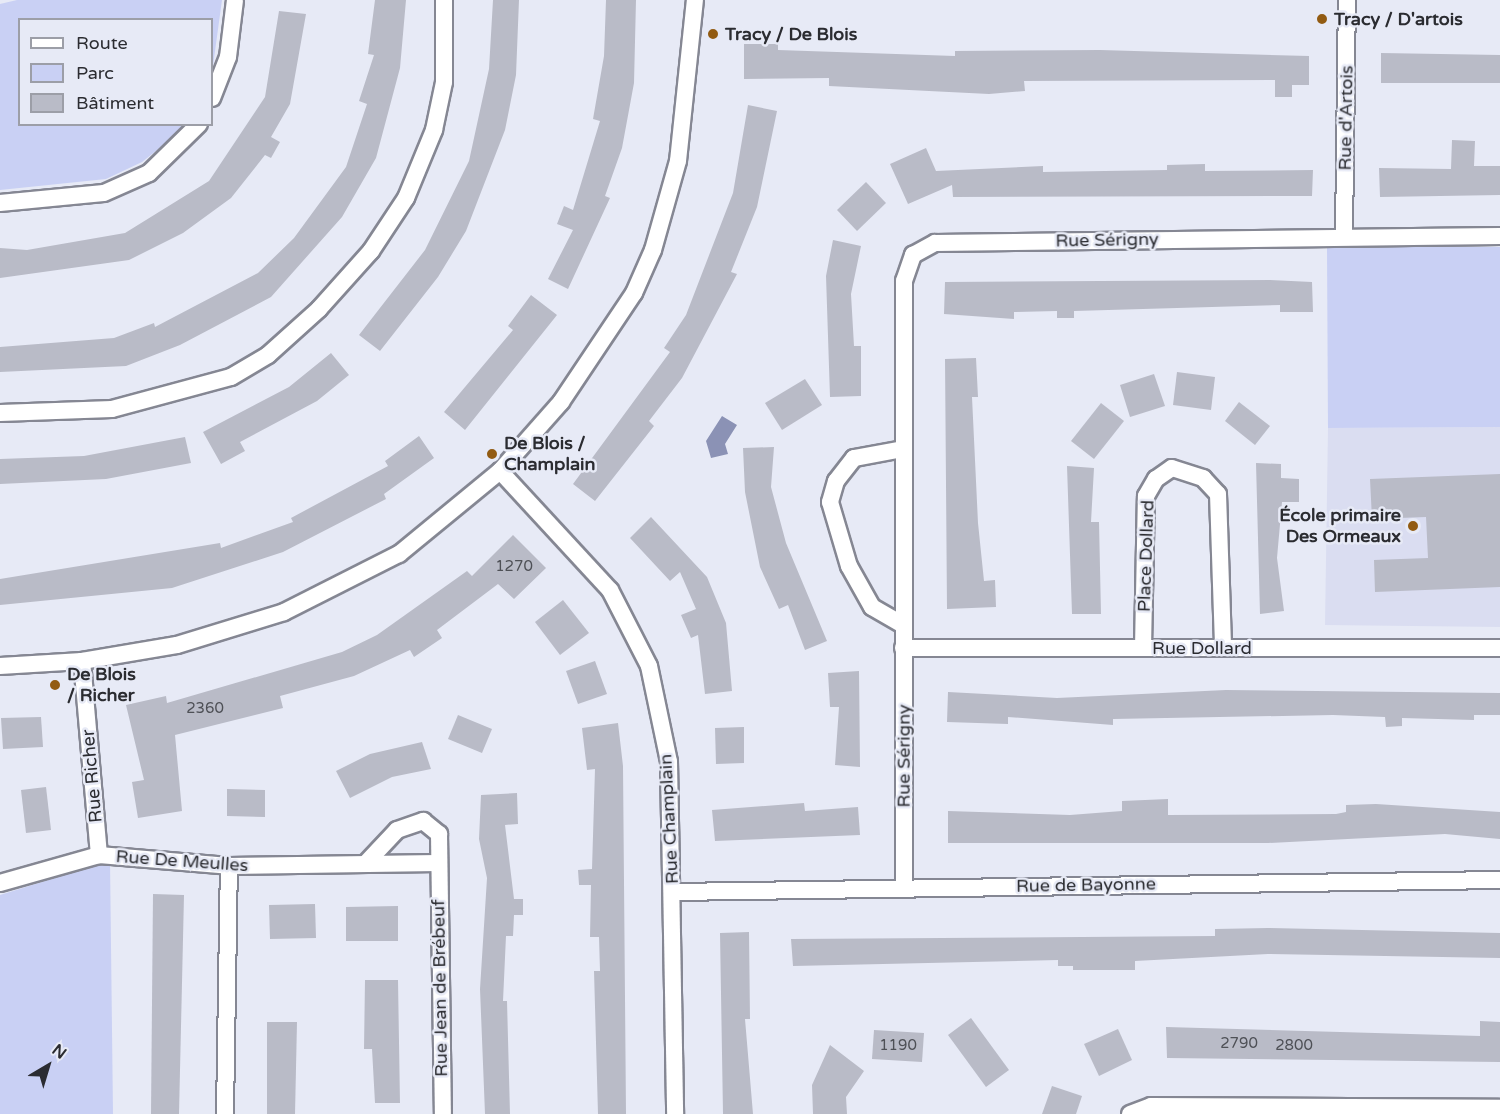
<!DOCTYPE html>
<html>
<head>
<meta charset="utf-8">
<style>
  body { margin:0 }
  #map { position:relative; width:1500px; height:1114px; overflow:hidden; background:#e7eaf6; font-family:"Varela Round",sans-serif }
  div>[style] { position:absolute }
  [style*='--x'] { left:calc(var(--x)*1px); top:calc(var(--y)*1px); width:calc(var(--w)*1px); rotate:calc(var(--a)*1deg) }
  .built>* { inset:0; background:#daddf1 }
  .green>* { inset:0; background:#c9d0f4 }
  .water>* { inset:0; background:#8b92b5 }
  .building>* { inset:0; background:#b9bbc7 }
  .roads { filter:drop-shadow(2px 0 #858793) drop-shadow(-2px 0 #858793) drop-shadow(0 2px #858793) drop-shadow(0 -2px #858793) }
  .minor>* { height:16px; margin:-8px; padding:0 8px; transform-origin:8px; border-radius:8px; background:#fff }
  .dots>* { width:16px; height:16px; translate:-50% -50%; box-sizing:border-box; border:3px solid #e7eaf6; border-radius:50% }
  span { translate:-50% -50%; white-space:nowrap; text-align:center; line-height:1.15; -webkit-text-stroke:5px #e7eaf6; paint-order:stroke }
  .number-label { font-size:15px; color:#4e5056 }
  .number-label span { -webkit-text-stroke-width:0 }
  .poi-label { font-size:18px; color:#2b2c31; font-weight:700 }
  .left { translate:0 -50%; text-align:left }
  .right { translate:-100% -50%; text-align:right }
  .street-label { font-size:18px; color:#2b2c31 }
  .legend { position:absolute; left:18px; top:18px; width:195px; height:108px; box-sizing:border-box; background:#e7eaf6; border:2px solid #9c9ea7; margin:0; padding:8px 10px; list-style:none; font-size:18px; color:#2b2c31 }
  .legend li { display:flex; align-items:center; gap:12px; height:30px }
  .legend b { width:30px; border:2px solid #9c9ea7 }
  .north { position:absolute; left:18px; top:1036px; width:60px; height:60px; -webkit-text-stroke:4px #e7eaf6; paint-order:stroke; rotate:38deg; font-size:16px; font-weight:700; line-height:24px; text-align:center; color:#2b2c31 }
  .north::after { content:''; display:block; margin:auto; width:21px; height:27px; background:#2b2c31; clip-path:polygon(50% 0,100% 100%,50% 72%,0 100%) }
</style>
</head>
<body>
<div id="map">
  <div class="built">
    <i style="clip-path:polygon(1500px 427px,1500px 627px,1325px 625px,1328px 428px)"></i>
  </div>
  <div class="green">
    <i style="clip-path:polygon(17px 0,222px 0,212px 73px,212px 20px,20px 20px,20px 124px,184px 125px,175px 136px,142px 162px,106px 179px,0 190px,0 4px)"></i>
    <i style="clip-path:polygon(1327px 247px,1500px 247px,1500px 427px,1328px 428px)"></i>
    <i style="clip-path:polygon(110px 861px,113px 1114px,0 1114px,0 895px)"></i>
  </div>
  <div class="water">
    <i style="clip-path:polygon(722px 416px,737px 425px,725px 444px,728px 454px,711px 458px,706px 441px)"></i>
  </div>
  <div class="building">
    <i style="clip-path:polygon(375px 0,406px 0,400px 68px,376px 158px,342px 217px,271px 297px,180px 345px,126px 366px,0 372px,0 347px,114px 338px,154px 323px,155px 327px,258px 273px,294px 238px,346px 167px,367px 104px,359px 101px,374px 55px,368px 54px)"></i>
    <i style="clip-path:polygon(493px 0,519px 0,516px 75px,505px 130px,466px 231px,438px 277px,380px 351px,359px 335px,425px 250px,469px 161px,489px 69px)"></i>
    <i style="clip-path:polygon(606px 0,636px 0,634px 83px,622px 148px,605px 196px,610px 198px,568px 289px,548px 279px,573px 230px,557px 224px,564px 206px,573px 210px,600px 121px,593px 119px,604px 56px)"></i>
    <i style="clip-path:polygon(279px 11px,306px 14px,290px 104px,271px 137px,280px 142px,271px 158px,265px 155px,231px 198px,183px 233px,129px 260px,0 278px,0 248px,27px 250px,125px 233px,209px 181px,265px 97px)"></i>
    <i style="clip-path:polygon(744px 44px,778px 44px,778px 50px,955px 56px,955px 51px,1100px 50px,1309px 56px,1309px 85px,1292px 85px,1292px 97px,1275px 97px,1275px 80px,1024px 81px,1025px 91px,989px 94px,829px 86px,829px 78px,744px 79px)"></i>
    <i style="clip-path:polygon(1381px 53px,1500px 55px,1500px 83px,1381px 83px)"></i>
    <i style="clip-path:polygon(748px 105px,777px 111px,757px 207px,731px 272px,737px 274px,682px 378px,649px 421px,654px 426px,595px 501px,573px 484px,670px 352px,664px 348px,686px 315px,733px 193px)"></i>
    <i style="clip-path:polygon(1452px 140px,1475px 141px,1474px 166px,1500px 166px,1500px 195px,1380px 197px,1379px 168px,1451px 169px)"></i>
    <i style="clip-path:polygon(926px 148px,936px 171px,1043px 166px,1043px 172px,1167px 170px,1167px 165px,1205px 164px,1205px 171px,1313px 170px,1312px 196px,953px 197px,952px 185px,908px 204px,890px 164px)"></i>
    <i style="clip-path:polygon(866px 182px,886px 203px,857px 231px,837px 210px)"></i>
    <i style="clip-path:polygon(833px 240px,861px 246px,851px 294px,854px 346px,861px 346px,861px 396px,830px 397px,826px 276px)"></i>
    <i style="clip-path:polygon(1270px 280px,1312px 282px,1313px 312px,1280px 312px,1280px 305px,1074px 311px,1074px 318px,1057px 318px,1057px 311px,1014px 312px,1014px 319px,944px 314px,945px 282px)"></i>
    <i style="clip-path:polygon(531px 295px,557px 315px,465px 430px,444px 412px,513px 330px,508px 326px)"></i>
    <i style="clip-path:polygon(331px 353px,349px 375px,317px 401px,240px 442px,245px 451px,221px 464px,203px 432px,289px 387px)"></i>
    <i style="clip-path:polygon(976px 358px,978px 397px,972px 397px,978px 523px,984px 581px,995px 580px,996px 607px,947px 609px,945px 359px)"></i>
    <i style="clip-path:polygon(1177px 372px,1215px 377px,1211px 410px,1173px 405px)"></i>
    <i style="clip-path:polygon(1154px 374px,1165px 406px,1130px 417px,1120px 385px)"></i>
    <i style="clip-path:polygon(805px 379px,822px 405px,782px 430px,765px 403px)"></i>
    <i style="clip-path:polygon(1239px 402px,1270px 426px,1255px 445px,1225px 421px)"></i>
    <i style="clip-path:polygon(1101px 403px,1124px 421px,1094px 459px,1071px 441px)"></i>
    <i style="clip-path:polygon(419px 436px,434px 458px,384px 494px,386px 499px,283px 552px,172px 588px,0 605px,0 579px,220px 543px,221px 548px,293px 522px,291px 518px,388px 466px,385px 461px)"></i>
    <i style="clip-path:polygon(185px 437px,191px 463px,106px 479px,0 484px,0 459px,84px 456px)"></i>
    <i style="clip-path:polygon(774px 447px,771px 487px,786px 543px,827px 641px,805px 650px,788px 605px,779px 609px,760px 567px,745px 492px,743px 448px)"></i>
    <i style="clip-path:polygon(1256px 463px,1281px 464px,1281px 478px,1299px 479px,1299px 502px,1282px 502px,1277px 558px,1284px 611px,1260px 614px)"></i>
    <i style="clip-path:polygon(1067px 466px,1094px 468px,1091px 522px,1099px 522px,1101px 614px,1072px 614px)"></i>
    <i style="clip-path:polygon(1500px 474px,1500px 587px,1375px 592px,1374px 560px,1428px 558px,1426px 517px,1372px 519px,1370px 479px)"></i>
    <i style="clip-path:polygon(651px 517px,707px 577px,726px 623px,732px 691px,705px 694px,698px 635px,691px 638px,681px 615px,696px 609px,680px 572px,670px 581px,630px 538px)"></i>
    <i style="clip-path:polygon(513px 535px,546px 568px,514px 599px,498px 584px,437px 630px,442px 638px,414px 657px,410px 650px,354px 676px,280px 696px,283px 708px,175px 735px,182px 811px,138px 818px,132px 782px,144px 780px,126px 705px,166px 696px,167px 703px,342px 652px,377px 635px,467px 571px,472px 576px)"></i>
    <i style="clip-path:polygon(563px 600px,589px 633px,560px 655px,535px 622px)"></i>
    <i style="clip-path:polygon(595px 661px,607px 694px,578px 704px,566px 671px)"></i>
    <i style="clip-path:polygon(859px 671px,860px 767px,835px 765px,839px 707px,830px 707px,828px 673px)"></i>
    <i style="clip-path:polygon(1226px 690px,1500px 693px,1500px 715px,1474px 715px,1474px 720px,1402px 718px,1402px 726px,1386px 727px,1385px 717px,1333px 715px,1113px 719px,1113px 725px,1008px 717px,1008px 724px,947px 722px,948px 692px,1057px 698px)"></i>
    <i style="clip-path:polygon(458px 715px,492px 729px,482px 753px,448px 739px)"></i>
    <i style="clip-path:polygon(41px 717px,43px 747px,3px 749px,1px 718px)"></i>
    <i style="clip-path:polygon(618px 723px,623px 766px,626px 1114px,598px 1114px,594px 971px,600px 971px,599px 937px,590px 937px,591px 885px,579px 885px,578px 870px,592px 869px,595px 769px,587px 770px,582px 728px)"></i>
    <i style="clip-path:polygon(744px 727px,744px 763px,716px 764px,715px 728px)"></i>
    <i style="clip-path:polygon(422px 742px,431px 769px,392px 777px,350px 798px,336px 771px,370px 754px)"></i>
    <i style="clip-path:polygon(46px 787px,51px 830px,26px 833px,21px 790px)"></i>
    <i style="clip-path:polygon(227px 789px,265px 790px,265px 817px,227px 816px)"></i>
    <i style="clip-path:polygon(517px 793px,518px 824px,505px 825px,514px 899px,523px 899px,523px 915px,514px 915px,513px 936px,506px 936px,503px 1001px,507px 1001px,510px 1114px,485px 1114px,480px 989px,487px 878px,479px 839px,481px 795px)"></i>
    <i style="clip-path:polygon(1168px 799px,1168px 815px,1336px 814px,1346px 812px,1346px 805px,1376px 804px,1500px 812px,1500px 839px,1445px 834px,1268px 843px,948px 843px,948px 811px,1070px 815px,1122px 811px,1122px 801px)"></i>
    <i style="clip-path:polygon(804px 803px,805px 811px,858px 807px,860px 835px,715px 841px,712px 810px)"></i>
    <i style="clip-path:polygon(153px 894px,184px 895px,179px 1114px,151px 1114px)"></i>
    <i style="clip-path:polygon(315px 904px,316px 938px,270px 939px,269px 905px)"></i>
    <i style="clip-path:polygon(398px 906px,398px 941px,346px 941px,346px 907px)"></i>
    <i style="clip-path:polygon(1268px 928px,1500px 933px,1500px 958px,1268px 954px,1135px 961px,1135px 970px,1073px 970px,1073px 966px,1058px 966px,1058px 960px,793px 966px,791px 939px,1215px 936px,1215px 929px)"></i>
    <i style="clip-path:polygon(749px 932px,750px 1019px,745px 1019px,753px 1114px,723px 1114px,720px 933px)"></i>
    <i style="clip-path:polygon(365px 980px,398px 980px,400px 1103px,375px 1103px,372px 1049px,364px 1049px)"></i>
    <i style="clip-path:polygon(971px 1018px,1009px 1070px,986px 1087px,948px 1035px)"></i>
    <i style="clip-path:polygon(1480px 1021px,1500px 1022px,1500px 1062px,1167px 1058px,1166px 1027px,1480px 1036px)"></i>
    <i style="clip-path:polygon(267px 1022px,297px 1022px,295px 1114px,267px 1114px)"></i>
    <i style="clip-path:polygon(1118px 1029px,1132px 1060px,1099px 1076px,1084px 1044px)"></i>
    <i style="clip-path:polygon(874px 1030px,924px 1033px,922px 1062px,872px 1059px)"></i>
    <i style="clip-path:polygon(830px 1045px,864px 1071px,846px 1097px,847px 1114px,813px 1114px,812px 1085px)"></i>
    <i style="clip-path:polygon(1052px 1086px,1082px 1096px,1076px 1114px,1042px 1114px)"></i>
  </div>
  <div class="roads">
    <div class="minor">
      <i style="--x:212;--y:98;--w:44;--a:-68.7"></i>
      <i style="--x:228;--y:57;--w:57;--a:-83"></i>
      <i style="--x:0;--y:203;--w:104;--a:-5.5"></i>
      <i style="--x:104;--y:193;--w:49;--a:-24"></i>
      <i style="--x:149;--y:173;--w:70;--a:-44.4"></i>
      <i style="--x:1344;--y:237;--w:237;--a:-89.3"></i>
      <i style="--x:0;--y:413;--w:112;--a:-2"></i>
      <i style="--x:112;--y:409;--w:123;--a:-15.1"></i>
      <i style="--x:231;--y:377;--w:43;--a:-30.7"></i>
      <i style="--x:268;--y:355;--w:69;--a:-42"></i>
      <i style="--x:319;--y:309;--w:78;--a:-48.1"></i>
      <i style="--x:371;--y:251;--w:64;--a:-56.6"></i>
      <i style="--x:406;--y:198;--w:74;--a:-67.6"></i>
      <i style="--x:434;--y:130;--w:49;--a:-78.2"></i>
      <i style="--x:444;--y:82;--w:82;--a:-90"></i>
      <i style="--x:903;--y:449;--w:50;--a:169.6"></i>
      <i style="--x:854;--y:458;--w:29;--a:128"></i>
      <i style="--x:836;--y:481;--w:22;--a:106"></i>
      <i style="--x:830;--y:502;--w:67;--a:73.5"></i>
      <i style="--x:849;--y:566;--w:47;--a:60.7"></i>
      <i style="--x:872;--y:607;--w:36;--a:30"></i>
      <i style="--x:500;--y:471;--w:162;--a:47.3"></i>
      <i style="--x:610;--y:590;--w:85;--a:62.8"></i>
      <i style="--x:649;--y:666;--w:98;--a:78.2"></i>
      <i style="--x:669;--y:762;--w:352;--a:89"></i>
      <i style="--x:903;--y:648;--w:597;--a:0"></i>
      <i style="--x:1143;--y:648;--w:152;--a:-88.9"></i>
      <i style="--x:1146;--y:496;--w:20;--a:-60"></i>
      <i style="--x:1156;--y:479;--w:19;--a:-35"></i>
      <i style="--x:1172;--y:468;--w:33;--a:18"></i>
      <i style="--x:1203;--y:478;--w:22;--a:47"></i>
      <i style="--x:1218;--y:494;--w:154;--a:88.1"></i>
      <i style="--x:82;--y:661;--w:195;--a:85"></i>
      <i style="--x:0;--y:666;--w:82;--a:-3.5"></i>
      <i style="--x:82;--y:661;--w:96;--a:-9.6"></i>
      <i style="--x:177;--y:645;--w:112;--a:-17.1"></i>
      <i style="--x:284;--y:612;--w:129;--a:-26.8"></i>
      <i style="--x:399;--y:554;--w:131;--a:-39.4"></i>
      <i style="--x:500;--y:471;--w:92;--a:-48.5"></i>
      <i style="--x:561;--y:402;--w:131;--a:-56.2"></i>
      <i style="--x:634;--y:293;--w:47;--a:-66.2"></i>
      <i style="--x:653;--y:250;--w:92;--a:-74.3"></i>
      <i style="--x:678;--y:161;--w:162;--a:-84"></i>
      <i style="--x:367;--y:862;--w:44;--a:-46.8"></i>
      <i style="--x:397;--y:830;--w:28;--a:-19"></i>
      <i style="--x:423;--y:821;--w:21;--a:39"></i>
      <i style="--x:439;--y:834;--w:280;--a:89.2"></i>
      <i style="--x:0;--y:883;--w:103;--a:-15.8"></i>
      <i style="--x:99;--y:855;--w:130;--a:4.8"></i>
      <i style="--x:229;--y:866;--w:209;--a:-0.8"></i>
      <i style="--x:904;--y:888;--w:607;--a:-90"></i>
      <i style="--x:904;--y:281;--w:28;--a:-71"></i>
      <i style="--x:913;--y:255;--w:25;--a:-29"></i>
      <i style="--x:935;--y:243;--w:565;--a:-0.71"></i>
      <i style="--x:673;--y:892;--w:827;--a:-0.83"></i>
      <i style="--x:225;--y:1114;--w:248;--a:-89.1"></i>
      <i style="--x:1130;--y:1114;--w:22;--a:-21"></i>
      <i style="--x:1151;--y:1106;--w:349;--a:0.3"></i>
    </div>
  </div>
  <div class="dots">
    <i style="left:1322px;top:19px;background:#925b12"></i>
    <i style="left:713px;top:34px;background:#925b12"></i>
    <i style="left:492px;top:454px;background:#925b12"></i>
    <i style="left:1413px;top:526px;background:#925b12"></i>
    <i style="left:55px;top:685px;background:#925b12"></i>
  </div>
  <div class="number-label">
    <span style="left:514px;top:567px">1270</span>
    <span style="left:205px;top:709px">2360</span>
    <span style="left:1239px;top:1044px">2790</span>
    <span style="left:898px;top:1046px">1190</span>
    <span style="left:1294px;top:1046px">2800</span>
  </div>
  <div class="poi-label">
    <span class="left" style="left:1334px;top:19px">Tracy / D'artois</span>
    <span class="left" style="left:725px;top:34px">Tracy / De Blois</span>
    <span class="left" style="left:504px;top:454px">De Blois /<br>Champlain</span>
    <span class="right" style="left:1401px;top:526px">École primaire<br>Des Ormeaux</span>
    <span class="left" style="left:67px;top:685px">De Blois<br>/ Richer</span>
  </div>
  <div class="street-label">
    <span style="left:1346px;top:118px;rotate:-89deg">Rue d'Artois</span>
    <span style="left:1107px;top:240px;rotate:-1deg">Rue Sérigny</span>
    <span style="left:1146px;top:556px;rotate:-88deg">Place Dollard</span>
    <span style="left:1202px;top:648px">Rue Dollard</span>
    <span style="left:904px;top:756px;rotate:-90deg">Rue Sérigny</span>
    <span style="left:92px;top:776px;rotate:-95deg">Rue Richer</span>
    <span style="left:669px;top:819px;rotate:-93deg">Rue Champlain</span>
    <span style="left:182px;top:861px;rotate:4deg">Rue De Meulles</span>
    <span style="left:1086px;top:885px;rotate:-1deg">Rue de Bayonne</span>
    <span style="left:440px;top:988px;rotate:-91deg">Rue Jean de Brébeuf</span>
  </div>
  <ul class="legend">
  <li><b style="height:8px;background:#fff"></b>Route</li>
  <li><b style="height:16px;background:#c9d0f4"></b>Parc</li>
  <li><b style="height:16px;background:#b9bbc7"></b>Bâtiment</li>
  </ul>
  <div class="north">N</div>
</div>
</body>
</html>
